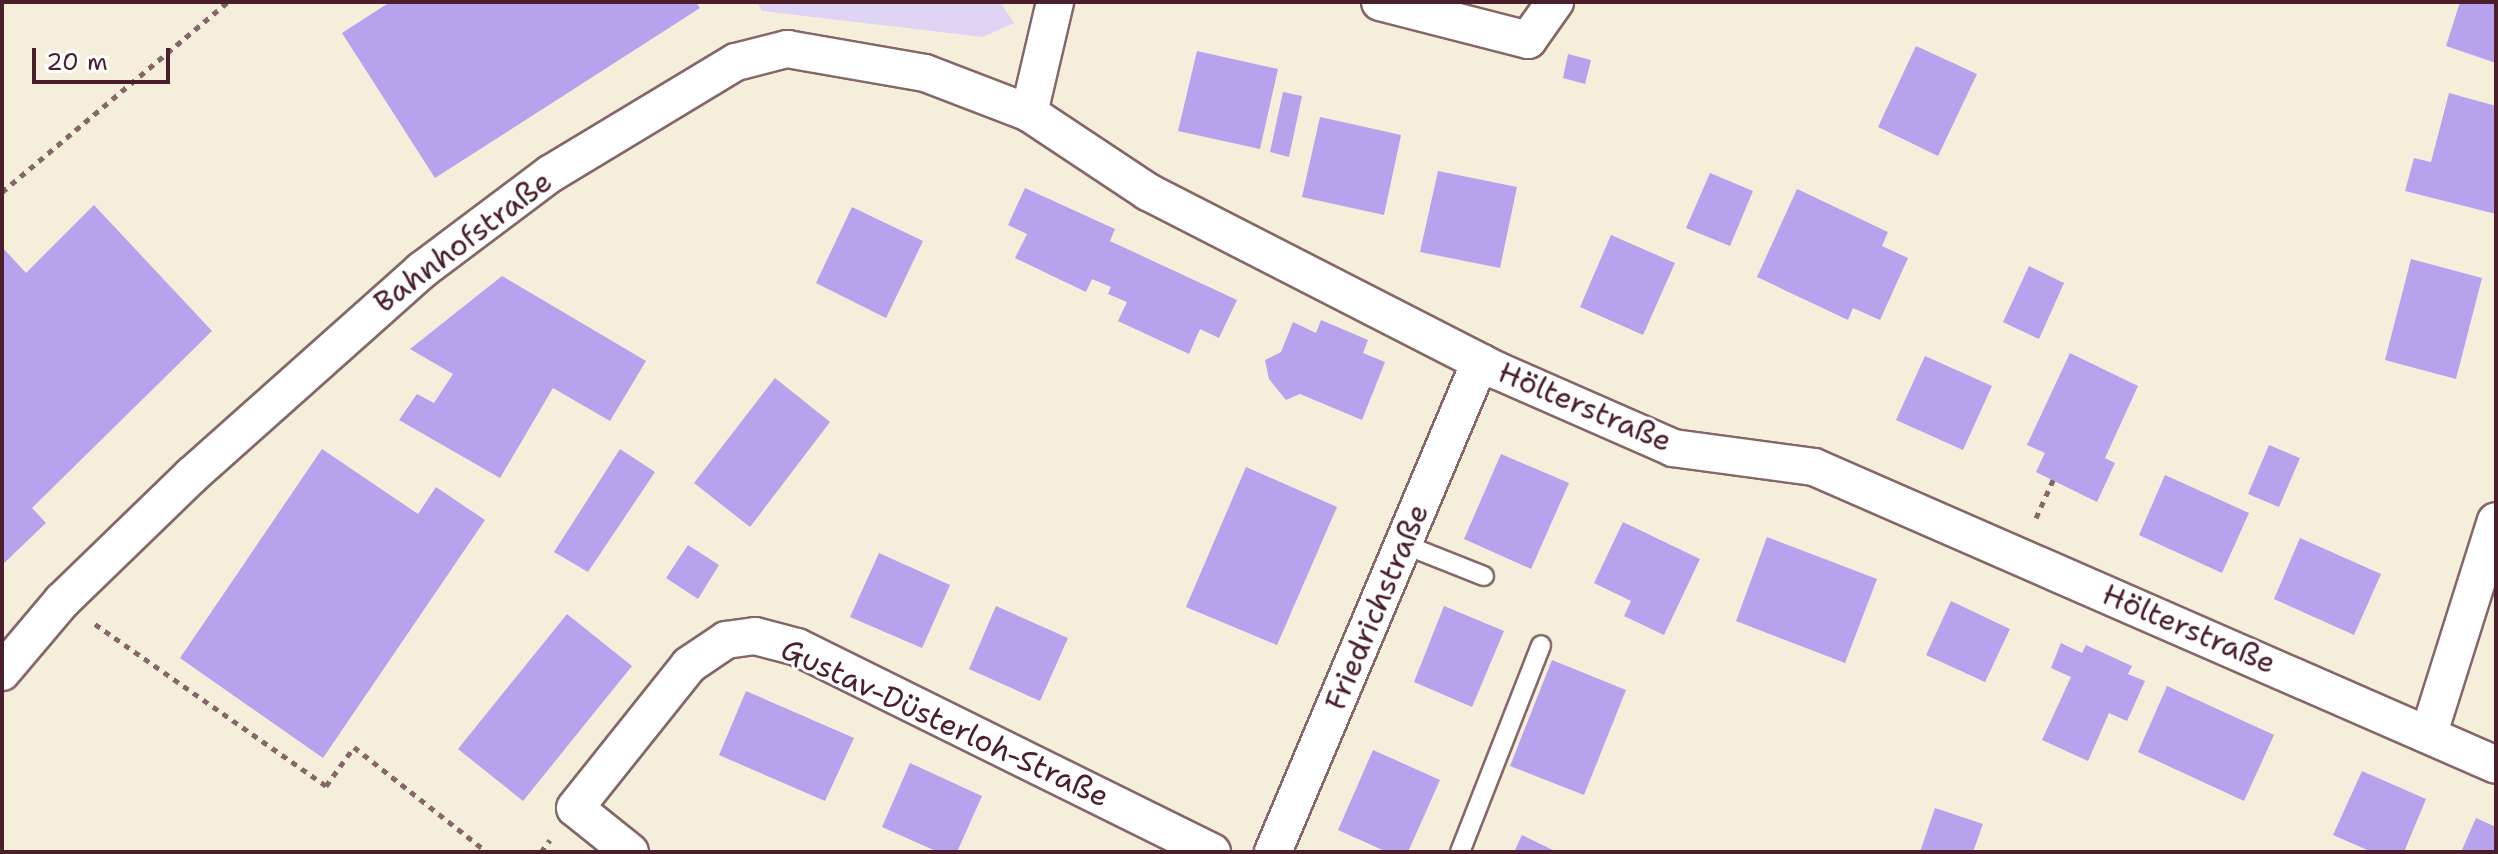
<!DOCTYPE html>
<html>
<head>
<meta charset="utf-8">
<style>
  body { margin:0 }
  #map { position:relative; width:2498px; height:854px; overflow:hidden; background:#f5eedb; font-family:"Shantell Sans",sans-serif }
  div>[style] { position:absolute }
  [style*='--x'] { left:calc(var(--x)*1px); top:calc(var(--y)*1px); width:calc(var(--w)*1px); rotate:calc(var(--a)*1deg) }
  .built>* { inset:0; background:#e0d4f4 }
  .building>* { inset:0; background:#b7a2ee }
  .path>* { height:5px; margin-top:-2.5px; transform-origin:0; background:repeating-linear-gradient(90deg,#866769 0 6px,transparent 0 12px) }
  .roads { filter:drop-shadow(2px 0 #866769) drop-shadow(-2px 0 #866769) drop-shadow(0 2px #866769) drop-shadow(0 -2px #866769) }
  .service>* { height:18px; margin:-9px; padding:0 9px; transform-origin:9px; border-radius:9px; background:#fff }
  .minor>* { height:36px; margin:-18px; padding:0 18px; transform-origin:18px; border-radius:18px; background:#fff }
  span { translate:-50% -50%; white-space:nowrap; text-align:center; line-height:1.15; -webkit-text-stroke:6px #fff; paint-order:stroke }
  .street-label { font-size:30px; color:#4a1f2b }
  .frame { position:absolute; inset:0; border:4px solid #4a1f2b; pointer-events:none }
  .scale { position:absolute; left:32px; top:48px; width:138px; height:36px; box-sizing:border-box; border:4px solid #4a1f2b; border-top:0; padding-left:10px; font-size:24px; line-height:28px; white-space:nowrap; color:#4a1f2b; -webkit-text-stroke:6px #fff; paint-order:stroke }
</style>
</head>
<body>
<div id="map">
  <div class="built">
    <i style="clip-path:polygon(757px 2px,1000px 2px,1014px 23px,983px 37px,762px 11px)"></i>
  </div>
  <div class="building">
    <i style="clip-path:polygon(390px 2px,696px 2px,700px 8px,435px 178px,342px 33px)"></i>
    <i style="clip-path:polygon(2460px 2px,2496px 2px,2496px 63px,2446px 46px)"></i>
    <i style="clip-path:polygon(1916px 46px,1977px 74px,1938px 156px,1878px 127px)"></i>
    <i style="clip-path:polygon(1197px 51px,1278px 69px,1260px 149px,1178px 131px)"></i>
    <i style="clip-path:polygon(1568px 54px,1591px 60px,1585px 84px,1563px 78px)"></i>
    <i style="clip-path:polygon(1283px 92px,1302px 96px,1289px 157px,1270px 152px)"></i>
    <i style="clip-path:polygon(2449px 93px,2496px 106px,2496px 214px,2405px 191px,2414px 158px,2431px 162px)"></i>
    <i style="clip-path:polygon(1320px 117px,1401px 135px,1384px 215px,1302px 197px)"></i>
    <i style="clip-path:polygon(1438px 171px,1517px 187px,1500px 268px,1420px 252px)"></i>
    <i style="clip-path:polygon(1710px 173px,1753px 191px,1730px 246px,1686px 228px)"></i>
    <i style="clip-path:polygon(1025px 188px,1115px 229px,1110px 241px,1237px 300px,1219px 338px,1200px 329px,1189px 354px,1118px 321px,1127px 302px,1108px 294px,1111px 287px,1092px 279px,1086px 292px,1015px 258px,1027px 234px,1008px 225px)"></i>
    <i style="clip-path:polygon(1797px 189px,1888px 232px,1882px 246px,1908px 258px,1880px 320px,1853px 308px,1848px 320px,1757px 277px)"></i>
    <i style="clip-path:polygon(94px 205px,212px 331px,32px 508px,46px 523px,2px 565px,2px 247px,26px 273px)"></i>
    <i style="clip-path:polygon(852px 207px,923px 241px,886px 318px,816px 283px)"></i>
    <i style="clip-path:polygon(1611px 235px,1675px 263px,1643px 335px,1580px 307px)"></i>
    <i style="clip-path:polygon(2411px 259px,2482px 278px,2456px 379px,2385px 360px)"></i>
    <i style="clip-path:polygon(2029px 266px,2064px 283px,2039px 339px,2003px 322px)"></i>
    <i style="clip-path:polygon(502px 276px,646px 361px,610px 421px,553px 388px,500px 478px,399px 420px,417px 394px,434px 403px,453px 374px,410px 349px)"></i>
    <i style="clip-path:polygon(1321px 320px,1368px 340px,1363px 353px,1385px 362px,1362px 420px,1300px 394px,1286px 400px,1269px 379px,1265px 360px,1281px 352px,1293px 322px,1316px 333px)"></i>
    <i style="clip-path:polygon(2070px 353px,2138px 386px,2105px 458px,2115px 463px,2097px 502px,2036px 472px,2045px 453px,2027px 445px)"></i>
    <i style="clip-path:polygon(1925px 356px,1992px 386px,1963px 450px,1896px 420px)"></i>
    <i style="clip-path:polygon(775px 378px,830px 422px,750px 527px,694px 483px)"></i>
    <i style="clip-path:polygon(2269px 445px,2300px 458px,2279px 507px,2248px 494px)"></i>
    <i style="clip-path:polygon(322px 449px,418px 514px,436px 487px,485px 520px,323px 758px,180px 658px)"></i>
    <i style="clip-path:polygon(620px 449px,655px 472px,588px 572px,554px 552px)"></i>
    <i style="clip-path:polygon(1501px 454px,1569px 483px,1531px 569px,1464px 539px)"></i>
    <i style="clip-path:polygon(1246px 467px,1337px 507px,1277px 645px,1186px 607px)"></i>
    <i style="clip-path:polygon(2165px 475px,2249px 513px,2222px 573px,2139px 535px)"></i>
    <i style="clip-path:polygon(1623px 522px,1700px 559px,1664px 635px,1624px 616px,1631px 601px,1594px 583px)"></i>
    <i style="clip-path:polygon(1767px 537px,1877px 579px,1845px 663px,1736px 621px)"></i>
    <i style="clip-path:polygon(2300px 538px,2381px 574px,2354px 635px,2274px 599px)"></i>
    <i style="clip-path:polygon(688px 545px,719px 565px,698px 599px,666px 578px)"></i>
    <i style="clip-path:polygon(879px 553px,950px 585px,922px 648px,850px 617px)"></i>
    <i style="clip-path:polygon(1951px 601px,2010px 629px,1985px 682px,1926px 655px)"></i>
    <i style="clip-path:polygon(996px 606px,1068px 638px,1040px 701px,969px 669px)"></i>
    <i style="clip-path:polygon(1444px 606px,1504px 631px,1472px 707px,1414px 682px)"></i>
    <i style="clip-path:polygon(567px 614px,632px 666px,523px 801px,458px 749px)"></i>
    <i style="clip-path:polygon(2061px 643px,2082px 653px,2086px 645px,2132px 666px,2128px 674px,2145px 681px,2127px 721px,2109px 713px,2088px 761px,2042px 740px,2071px 677px,2051px 668px)"></i>
    <i style="clip-path:polygon(1552px 660px,1626px 690px,1584px 795px,1510px 766px)"></i>
    <i style="clip-path:polygon(2167px 686px,2274px 735px,2244px 801px,2138px 752px)"></i>
    <i style="clip-path:polygon(746px 691px,854px 738px,825px 801px,719px 755px)"></i>
    <i style="clip-path:polygon(1373px 750px,1440px 780px,1408px 852px,1387px 852px,1338px 830px)"></i>
    <i style="clip-path:polygon(910px 763px,982px 796px,957px 852px,938px 852px,882px 827px)"></i>
    <i style="clip-path:polygon(2362px 771px,2426px 799px,2404px 852px,2372px 852px,2333px 835px)"></i>
    <i style="clip-path:polygon(1935px 808px,1983px 824px,1973px 852px,1920px 852px)"></i>
    <i style="clip-path:polygon(2476px 818px,2496px 827px,2496px 852px,2461px 852px)"></i>
    <i style="clip-path:polygon(1522px 835px,1557px 852px,1514px 852px)"></i>
  </div>
  <div class="path">
    <i style="--x:2;--y:192;--w:295;--a:-40.1"></i>
    <i style="--x:2036;--y:518;--w:42;--a:-65.9"></i>
    <i style="--x:95;--y:624;--w:282;--a:35"></i>
    <i style="--x:326;--y:786;--w:48;--a:-54.3"></i>
    <i style="--x:354;--y:747;--w:169;--a:38.3"></i>
    <i style="--x:541;--y:852;--w:15;--a:-53"></i>
  </div>
  <div class="roads">
    <div class="service">
      <i style="--x:1403;--y:544;--w:87;--a:21.6"></i>
      <i style="--x:1460;--y:852;--w:222;--a:-68.6"></i>
    </div>
    <div class="minor">
      <i style="--x:1380;--y:2;--w:153;--a:14.4"></i>
      <i style="--x:1528;--y:40;--w:47;--a:-54.6"></i>
      <i style="--x:1029;--y:113;--w:114;--a:-76.8"></i>
      <i style="--x:2;--y:672;--w:93;--a:-49.8"></i>
      <i style="--x:62;--y:601;--w:181;--a:-44.1"></i>
      <i style="--x:192;--y:475;--w:308;--a:-41.7"></i>
      <i style="--x:422;--y:270;--w:160;--a:-36.9"></i>
      <i style="--x:550;--y:174;--w:217;--a:-31.1"></i>
      <i style="--x:736;--y:62;--w:53;--a:-14.3"></i>
      <i style="--x:787;--y:49;--w:140;--a:9.9"></i>
      <i style="--x:925;--y:73;--w:111;--a:21"></i>
      <i style="--x:1029;--y:113;--w:143;--a:33.6"></i>
      <i style="--x:1148;--y:192;--w:393;--a:27.1"></i>
      <i style="--x:1498;--y:371;--w:191;--a:23.7"></i>
      <i style="--x:1673;--y:448;--w:142;--a:7.7"></i>
      <i style="--x:1814;--y:467;--w:744;--a:23.6"></i>
      <i style="--x:2429;--y:733;--w:222;--a:-72.5"></i>
      <i style="--x:630;--y:852;--w:70;--a:-141.3"></i>
      <i style="--x:575;--y:808;--w:183;--a:-51.4"></i>
      <i style="--x:689;--y:665;--w:45;--a:-34"></i>
      <i style="--x:726;--y:640;--w:29;--a:-8"></i>
      <i style="--x:755;--y:636;--w:43;--a:14.7"></i>
      <i style="--x:797;--y:647;--w:463;--a:26.3"></i>
      <i style="--x:1273;--y:852;--w:532;--a:-67.1"></i>
    </div>
  </div>
  <div class="street-label">
    <span style="left:463px;top:242px;rotate:-37deg">Bahnhofstraße</span>
    <span style="left:1585px;top:407px;rotate:23deg">Hölterstraße</span>
    <span style="left:1377px;top:607px;rotate:-67deg">Friedrichstraße</span>
    <span style="left:2189px;top:629px;rotate:23deg">Hölterstraße</span>
    <span style="left:945px;top:723px;rotate:25deg">Gustav-Düsterloh-Straße</span>
  </div>
  <div class="frame"></div>
  <div class="scale">20 m</div>
</div>
</body>
</html>
